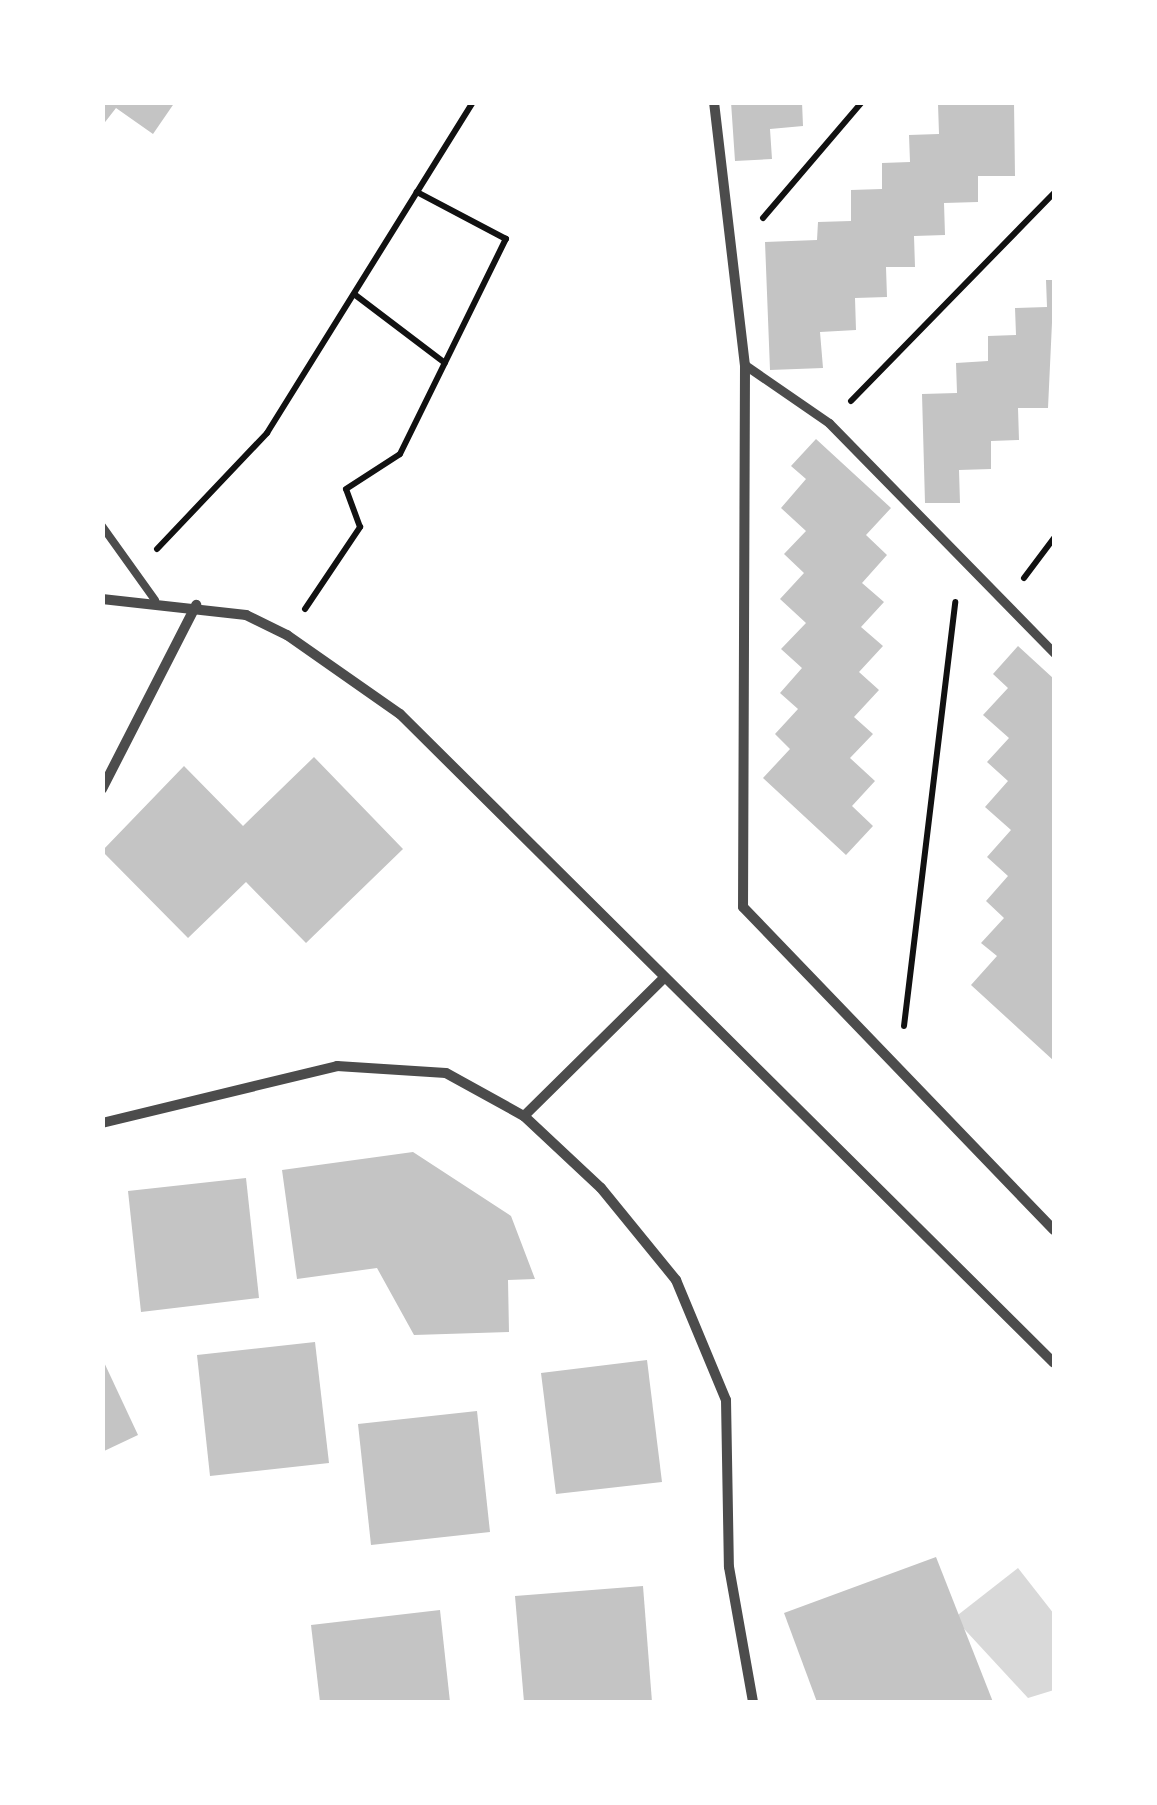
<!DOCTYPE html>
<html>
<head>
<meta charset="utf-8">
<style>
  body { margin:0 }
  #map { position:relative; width:1157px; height:1805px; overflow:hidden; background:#fff; font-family:Literata,serif }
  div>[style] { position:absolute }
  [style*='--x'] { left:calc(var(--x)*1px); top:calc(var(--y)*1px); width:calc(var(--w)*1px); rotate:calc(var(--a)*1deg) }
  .water>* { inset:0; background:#d9d9d9 }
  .building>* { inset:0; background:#c4c4c4 }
  .path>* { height:6px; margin:-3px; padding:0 3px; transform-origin:3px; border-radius:3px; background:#111 }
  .service>* { height:8px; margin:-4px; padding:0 4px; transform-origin:4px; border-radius:4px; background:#4c4c4c }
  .pedestrian>* { height:9px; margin:-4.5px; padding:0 4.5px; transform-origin:4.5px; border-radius:4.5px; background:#4c4c4c }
  .minor>* { height:10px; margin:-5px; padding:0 5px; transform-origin:5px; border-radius:5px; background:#4c4c4c }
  span { translate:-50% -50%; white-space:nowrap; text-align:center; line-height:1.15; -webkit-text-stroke:8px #fff; paint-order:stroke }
  .frame { position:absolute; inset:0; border:105px solid #fff; pointer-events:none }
</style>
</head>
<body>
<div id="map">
  <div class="water">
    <i style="clip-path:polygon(1018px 1568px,1054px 1614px,1054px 1690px,1028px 1698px,954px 1618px)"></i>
  </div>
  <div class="building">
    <i style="clip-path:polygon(102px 102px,175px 102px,153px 134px,116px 108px,102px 126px)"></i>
    <i style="clip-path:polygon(731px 102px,802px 102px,803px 126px,770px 129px,772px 159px,735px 161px)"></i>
    <i style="clip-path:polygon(1014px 102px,1015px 176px,978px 176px,978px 202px,944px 203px,945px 235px,914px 236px,915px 267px,886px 267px,887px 297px,855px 298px,856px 330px,820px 332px,823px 368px,770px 370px,765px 242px,817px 240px,818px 222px,851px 221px,851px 190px,882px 189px,882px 163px,910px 162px,909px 135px,939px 134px,938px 104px)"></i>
    <i style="clip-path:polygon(1046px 280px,1054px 280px,1048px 408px,1018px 408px,1019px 440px,991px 441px,991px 469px,959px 470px,960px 503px,925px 503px,922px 394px,957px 393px,956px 363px,988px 361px,988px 336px,1016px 335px,1015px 308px,1047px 307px)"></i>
    <i style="clip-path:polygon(816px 439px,891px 508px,866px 535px,887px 555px,862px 583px,884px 602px,861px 627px,883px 646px,859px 672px,879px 690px,854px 717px,873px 734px,850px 758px,875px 781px,852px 806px,873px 826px,846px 855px,763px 778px,790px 749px,775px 734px,798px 709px,780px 693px,802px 668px,781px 649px,806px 623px,780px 599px,804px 573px,784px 554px,806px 531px,781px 508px,806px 479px,791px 466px)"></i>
    <i style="clip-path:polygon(1018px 646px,1054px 679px,1054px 1061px,971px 985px,997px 956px,981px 943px,1004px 918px,986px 901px,1008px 876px,987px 857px,1011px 830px,985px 807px,1008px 781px,987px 762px,1009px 738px,983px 715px,1008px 688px,993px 674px)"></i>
    <i style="clip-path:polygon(314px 757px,403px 849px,306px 943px,246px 882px,188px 938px,102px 851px,184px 766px,243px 826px)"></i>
    <i style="clip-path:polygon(413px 1152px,511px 1216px,535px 1279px,508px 1280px,509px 1332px,414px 1335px,377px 1268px,297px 1279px,282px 1170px)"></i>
    <i style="clip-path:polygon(246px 1178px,259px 1298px,141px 1312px,128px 1191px)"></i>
    <i style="clip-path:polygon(315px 1342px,329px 1463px,210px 1476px,197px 1355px)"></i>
    <i style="clip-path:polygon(102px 1358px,138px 1435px,102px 1452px)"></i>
    <i style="clip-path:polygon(647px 1360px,662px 1482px,556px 1494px,541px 1373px)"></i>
    <i style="clip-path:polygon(477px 1411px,490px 1532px,371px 1545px,358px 1424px)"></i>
    <i style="clip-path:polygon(936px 1557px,993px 1702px,817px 1702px,784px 1613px)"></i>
    <i style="clip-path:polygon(643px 1586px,652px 1702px,524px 1702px,515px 1596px)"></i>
    <i style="clip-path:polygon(440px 1610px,450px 1702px,320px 1702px,311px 1625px)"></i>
  </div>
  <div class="path">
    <i style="--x:763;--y:218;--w:153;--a:-49.5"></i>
    <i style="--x:354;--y:294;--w:114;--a:37.2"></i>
    <i style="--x:851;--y:401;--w:291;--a:-45.7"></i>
    <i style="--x:157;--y:549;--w:160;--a:-46.5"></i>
    <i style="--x:267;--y:433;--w:390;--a:-58.1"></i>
    <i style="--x:1024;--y:578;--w:50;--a:-53.1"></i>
    <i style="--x:305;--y:609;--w:99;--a:-56.1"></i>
    <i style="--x:360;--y:527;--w:40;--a:-110.2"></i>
    <i style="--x:346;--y:489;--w:64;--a:-32.9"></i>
    <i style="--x:400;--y:454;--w:240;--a:-63.8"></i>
    <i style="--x:506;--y:239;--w:101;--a:-152.2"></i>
    <i style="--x:904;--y:1026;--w:427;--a:-83.1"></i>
  </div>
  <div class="service">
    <i style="--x:102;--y:526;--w:91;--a:54.4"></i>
  </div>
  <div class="pedestrian">
    <i style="--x:745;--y:365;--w:102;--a:34.6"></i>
    <i style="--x:829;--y:423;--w:322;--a:45.6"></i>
  </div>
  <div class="minor">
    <i style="--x:714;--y:102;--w:265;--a:83.3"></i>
    <i style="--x:745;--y:365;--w:542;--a:90.21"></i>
    <i style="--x:743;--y:907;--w:448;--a:46.1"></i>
    <i style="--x:102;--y:599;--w:145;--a:6.3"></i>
    <i style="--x:246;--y:615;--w:46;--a:26"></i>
    <i style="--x:287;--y:635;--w:138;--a:35"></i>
    <i style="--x:400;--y:714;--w:921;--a:44.78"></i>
    <i style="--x:102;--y:789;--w:207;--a:-62.9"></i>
    <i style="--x:524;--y:1116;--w:105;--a:43.1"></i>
    <i style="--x:601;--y:1188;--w:119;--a:50.8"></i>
    <i style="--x:676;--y:1280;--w:130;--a:67.4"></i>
    <i style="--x:726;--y:1400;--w:167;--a:89"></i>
    <i style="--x:729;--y:1567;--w:137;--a:79.9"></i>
    <i style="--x:102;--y:1123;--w:242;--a:-13.6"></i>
    <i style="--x:337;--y:1066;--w:109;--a:3.7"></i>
    <i style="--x:446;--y:1073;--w:89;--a:28.9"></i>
    <i style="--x:524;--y:1116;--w:197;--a:-44.6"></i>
  </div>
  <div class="frame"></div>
</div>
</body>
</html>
